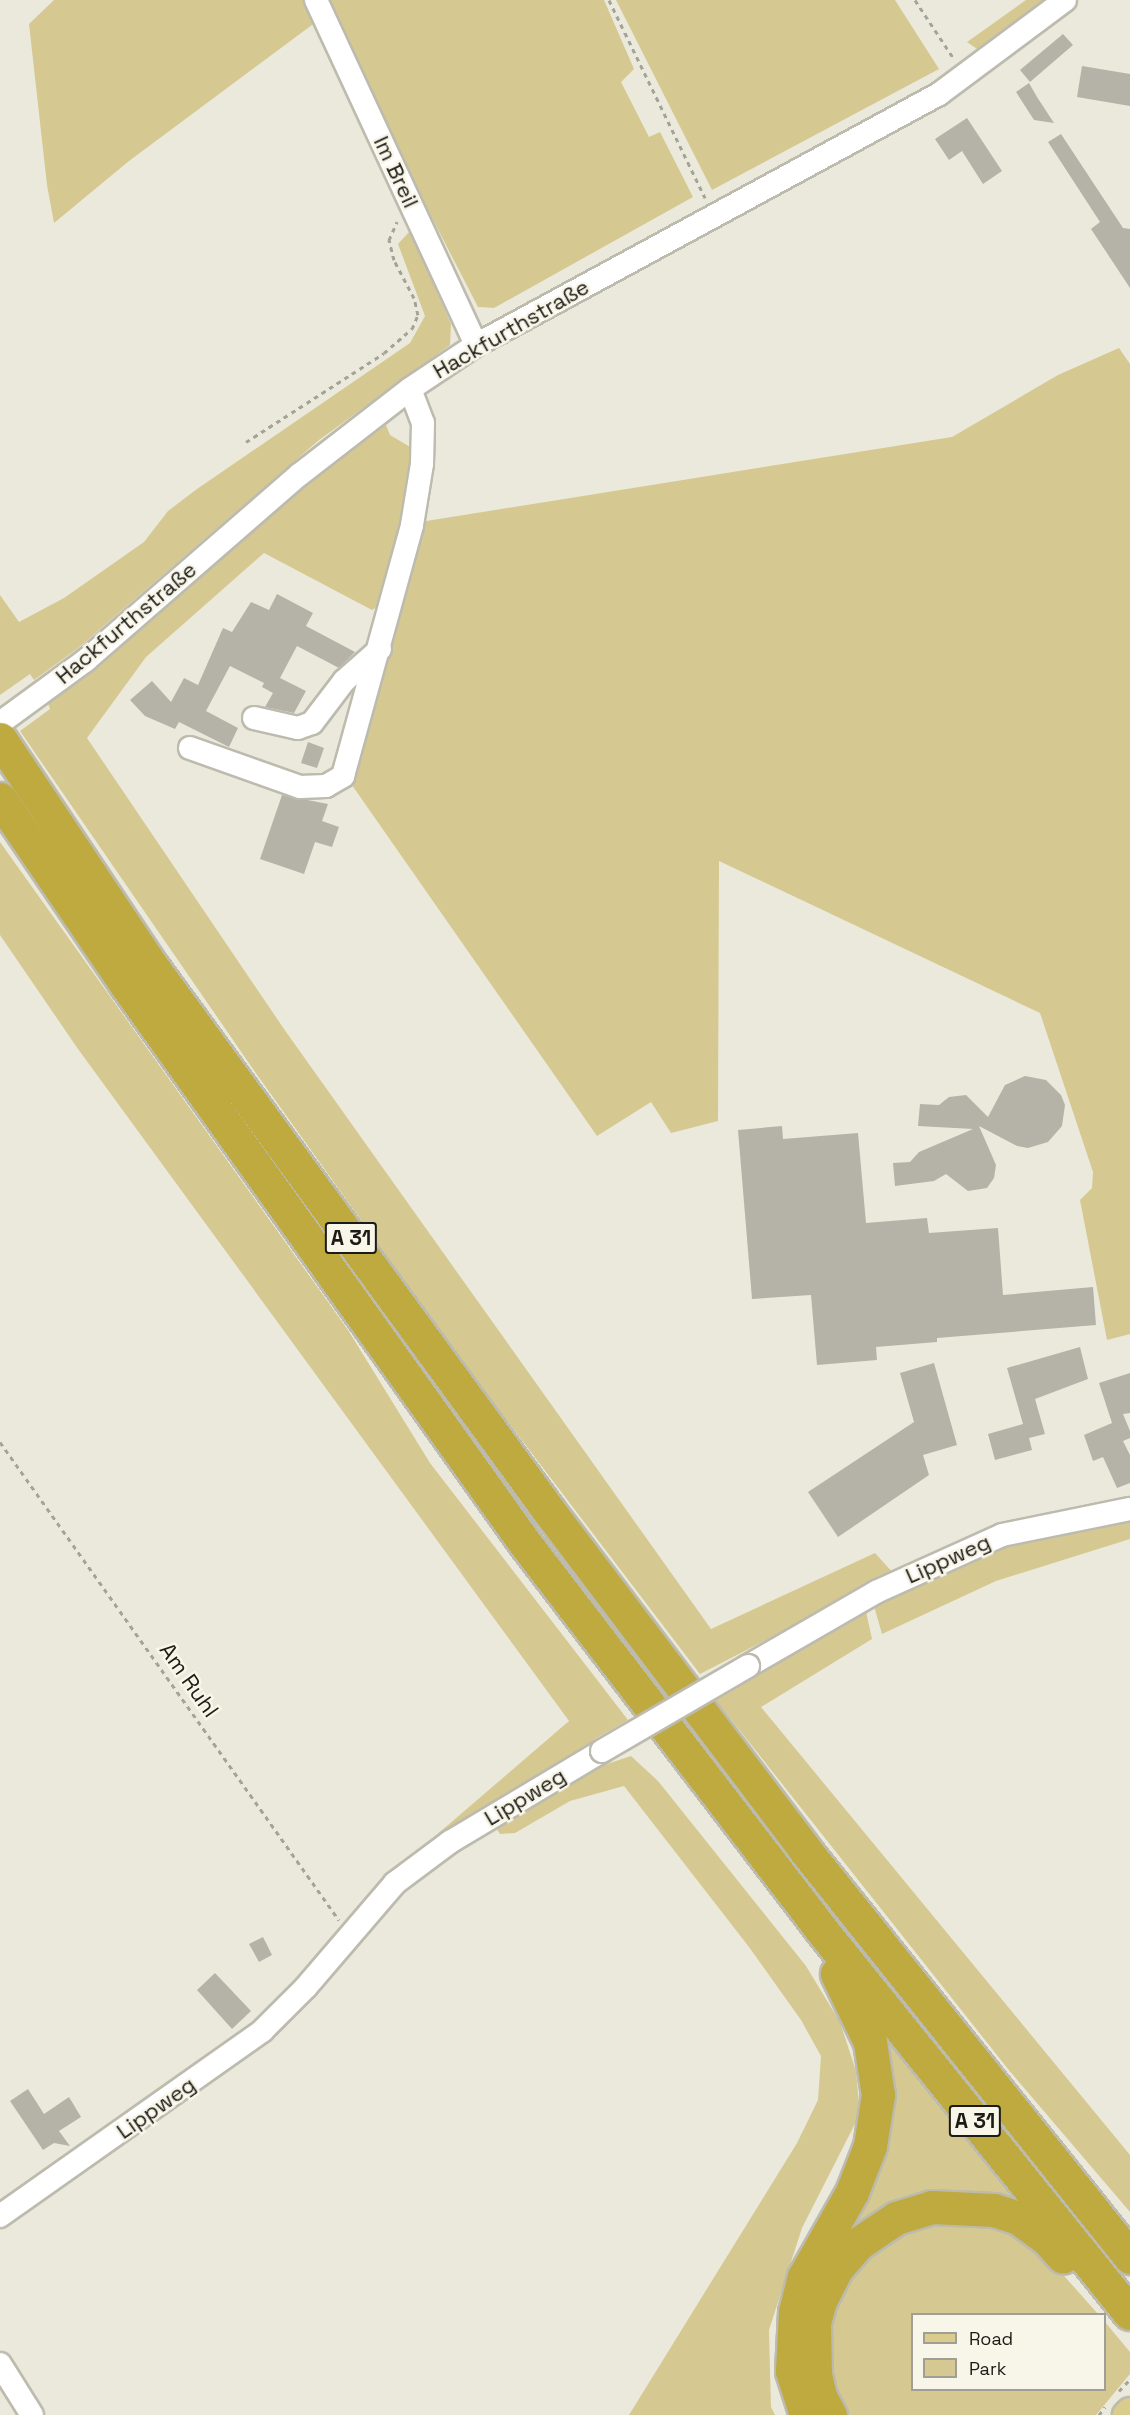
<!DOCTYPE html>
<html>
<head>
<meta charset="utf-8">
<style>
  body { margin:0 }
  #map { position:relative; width:1130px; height:2415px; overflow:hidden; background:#ebe9dc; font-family:"Space Grotesk",sans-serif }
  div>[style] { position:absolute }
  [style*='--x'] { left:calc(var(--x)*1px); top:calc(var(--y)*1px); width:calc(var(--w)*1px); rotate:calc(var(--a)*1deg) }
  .green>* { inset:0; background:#d5c991 }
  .building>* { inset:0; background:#b5b3a7 }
  .path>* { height:3px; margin-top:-1.5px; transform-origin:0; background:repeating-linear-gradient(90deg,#a4a398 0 4.5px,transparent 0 9px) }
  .roads { filter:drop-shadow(2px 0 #bdbbae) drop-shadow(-2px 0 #bdbbae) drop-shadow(0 2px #bdbbae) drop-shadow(0 -2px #bdbbae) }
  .minor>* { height:22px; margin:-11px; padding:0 11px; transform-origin:11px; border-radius:11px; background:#fff }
  .major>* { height:28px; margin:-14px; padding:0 14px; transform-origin:14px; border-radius:14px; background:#d9cc8c }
  .highway>* { height:33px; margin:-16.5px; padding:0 16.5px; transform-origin:16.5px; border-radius:16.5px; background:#bfaa3f }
  .bridges { filter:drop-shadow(2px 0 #bdbbae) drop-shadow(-2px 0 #bdbbae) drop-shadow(0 2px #bdbbae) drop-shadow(0 -2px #bdbbae) }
  .minor-bridge>* { height:22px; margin:-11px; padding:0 11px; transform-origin:11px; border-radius:11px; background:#fff }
  span { translate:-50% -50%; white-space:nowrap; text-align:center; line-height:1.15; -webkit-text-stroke:5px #f8f6e9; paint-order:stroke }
  .shield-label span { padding:2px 4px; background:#f8f6e9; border:2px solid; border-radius:4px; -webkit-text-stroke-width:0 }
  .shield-label { font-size:21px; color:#1c1b16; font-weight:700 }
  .street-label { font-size:22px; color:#1c1b16 }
  .legend { position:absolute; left:911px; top:2313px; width:195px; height:78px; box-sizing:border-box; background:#f8f6e9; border:2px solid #a09e95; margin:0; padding:8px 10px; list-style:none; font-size:18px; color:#1c1b16 }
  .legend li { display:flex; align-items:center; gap:12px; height:30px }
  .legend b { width:30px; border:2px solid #a09e95 }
</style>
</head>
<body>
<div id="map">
  <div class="green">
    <i style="clip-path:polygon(54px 0,305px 0,316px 22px,129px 161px,54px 223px,47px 185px,29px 24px)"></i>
    <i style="clip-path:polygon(329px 0,604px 0,634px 69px,621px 82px,649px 137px,660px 132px,693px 197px,494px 308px,478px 307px,412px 179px)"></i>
    <i style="clip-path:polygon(616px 0,895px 0,939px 69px,712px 190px)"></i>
    <i style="clip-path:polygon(1026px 0,1055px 0,980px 51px,967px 42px)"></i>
    <i style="clip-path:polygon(410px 231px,451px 324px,450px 345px,319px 440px,77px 649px,34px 680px,30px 674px,0 695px,0 595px,19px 622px,64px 598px,144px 542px,168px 511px,197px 489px,410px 343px,425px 316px,398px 244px)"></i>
    <i style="clip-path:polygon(1119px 348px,1130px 364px,1130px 1334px,1107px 1340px,1080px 1200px,1092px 1188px,1093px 1172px,1040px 1013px,719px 861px,718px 1121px,671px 1133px,651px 1102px,597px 1136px,347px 778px,420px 522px,952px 437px,1058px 375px)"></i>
    <i style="clip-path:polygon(386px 425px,390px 435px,412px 448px,405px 526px,386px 601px,372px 610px,264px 553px,146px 657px,87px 738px,284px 1029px,711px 1629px,875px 1553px,894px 1574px,700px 1674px,463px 1363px,253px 1069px,20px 731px,50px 709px,47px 701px,151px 619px,326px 469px)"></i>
    <i style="clip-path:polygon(0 842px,348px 1330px,430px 1463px,628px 1720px,593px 1740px,595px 1746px,419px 1850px,569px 1721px,78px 1049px,0 935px)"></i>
    <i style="clip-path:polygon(1130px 1516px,1130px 1539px,996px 1581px,882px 1634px,874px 1606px,878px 1599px,977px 1552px)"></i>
    <i style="clip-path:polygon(865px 1607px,872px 1639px,761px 1707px,1130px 2155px,1130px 2212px,1008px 2069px,714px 1698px)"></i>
    <i style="clip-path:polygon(631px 1756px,658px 1781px,806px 1966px,840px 2022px,856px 2071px,860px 2114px,802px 2228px,769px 2330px,771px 2407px,775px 2415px,629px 2415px,797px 2143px,818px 2100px,821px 2056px,801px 2020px,749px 1947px,624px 1786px,570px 1801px,515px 1833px,500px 1834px,497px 1829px,499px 1819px,583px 1772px)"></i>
    <i style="clip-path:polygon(882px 2035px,1028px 2217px,1000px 2206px,850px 2243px,806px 2400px,859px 2194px)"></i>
    <i style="clip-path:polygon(995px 2219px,1049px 2259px,1098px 2314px,912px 2314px,912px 2390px,1104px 2390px,1105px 2322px,1130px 2352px,1130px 2374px,1096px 2415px,836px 2415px,823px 2375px,832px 2295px,897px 2226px)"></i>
  </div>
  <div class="building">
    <i style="clip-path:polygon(1063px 34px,1073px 45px,1030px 82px,1020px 70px)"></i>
    <i style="clip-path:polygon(1082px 66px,1130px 74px,1130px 106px,1077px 97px)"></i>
    <i style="clip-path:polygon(1029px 83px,1037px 97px,1054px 123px,1034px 120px,1016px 92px)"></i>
    <i style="clip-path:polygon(967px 118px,1002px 171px,983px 184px,962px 151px,949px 160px,935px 139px)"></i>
    <i style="clip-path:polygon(1061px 134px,1123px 228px,1130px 229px,1130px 288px,1091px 229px,1100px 222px,1048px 142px)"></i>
    <i style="clip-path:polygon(277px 594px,313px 613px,306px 626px,355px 652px,339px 668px,297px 646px,280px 678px,306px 691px,294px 713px,265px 707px,273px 693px,262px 687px,264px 683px,230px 666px,206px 711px,238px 728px,229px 747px,179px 722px,175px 729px,145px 716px,130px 700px,152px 681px,171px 702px,184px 678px,198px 685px,223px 628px,232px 632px,251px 602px,269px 610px)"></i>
    <i style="clip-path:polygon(308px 742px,324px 748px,317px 768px,301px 763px)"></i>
    <i style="clip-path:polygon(282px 795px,328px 804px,322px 821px,339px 827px,332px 847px,315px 842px,304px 874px,260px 859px)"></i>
    <i style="clip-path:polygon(1025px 1076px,1046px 1080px,1061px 1095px,1065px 1105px,1062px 1126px,1048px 1142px,1028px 1148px,1017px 1146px,979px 1126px,996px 1165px,994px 1178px,987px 1188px,968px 1191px,946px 1174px,934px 1181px,895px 1186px,893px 1163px,910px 1162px,919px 1152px,973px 1129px,918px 1126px,920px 1104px,939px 1105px,949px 1097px,966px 1095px,988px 1117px,1005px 1085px)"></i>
    <i style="clip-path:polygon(782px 1126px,783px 1139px,858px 1133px,866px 1223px,927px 1218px,929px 1233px,998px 1228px,1003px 1295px,1093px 1287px,1096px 1325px,937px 1338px,937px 1342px,876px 1347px,877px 1360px,817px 1365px,811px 1295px,752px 1299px,738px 1130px)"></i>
    <i style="clip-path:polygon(1080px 1347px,1088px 1379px,1035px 1399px,1045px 1434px,1029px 1438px,1032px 1450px,995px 1460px,988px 1434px,1023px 1424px,1007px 1368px)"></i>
    <i style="clip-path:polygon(934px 1363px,957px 1445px,923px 1455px,929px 1475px,838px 1537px,808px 1492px,914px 1422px,900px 1373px)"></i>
    <i style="clip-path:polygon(1130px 1373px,1130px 1413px,1123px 1414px,1130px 1431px,1130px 1438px,1123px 1441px,1130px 1455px,1130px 1483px,1117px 1488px,1103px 1457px,1093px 1461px,1084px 1435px,1112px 1423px,1099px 1383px)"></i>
    <i style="clip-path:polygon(263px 1937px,272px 1955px,259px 1962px,249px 1944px)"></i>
    <i style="clip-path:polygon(215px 1973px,251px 2011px,232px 2029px,197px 1990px)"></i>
    <i style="clip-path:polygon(28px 2089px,44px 2114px,69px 2097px,81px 2117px,59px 2131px,70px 2146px,54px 2143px,43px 2150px,10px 2101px)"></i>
  </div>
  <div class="path">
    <i style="--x:609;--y:0;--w:220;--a:64.1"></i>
    <i style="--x:915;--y:0;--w:71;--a:56.5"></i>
    <i style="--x:246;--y:442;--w:164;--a:-32.8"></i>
    <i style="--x:384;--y:353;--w:37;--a:-41"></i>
    <i style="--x:412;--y:329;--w:15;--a:-67"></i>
    <i style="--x:418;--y:315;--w:17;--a:-103"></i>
    <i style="--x:414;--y:298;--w:43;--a:-117.8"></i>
    <i style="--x:394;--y:260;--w:21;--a:-104"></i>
    <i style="--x:389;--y:240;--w:20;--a:-66"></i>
    <i style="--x:0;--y:1442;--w:586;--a:54.66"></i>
    <i style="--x:1119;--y:2391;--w:16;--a:-47"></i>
    <i style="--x:1099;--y:2415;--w:10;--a:-53"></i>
  </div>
  <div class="roads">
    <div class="minor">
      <i style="--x:316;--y:0;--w:380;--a:65.1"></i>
      <i style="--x:254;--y:718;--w:45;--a:12.8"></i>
      <i style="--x:298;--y:728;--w:15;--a:-20"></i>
      <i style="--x:312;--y:723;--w:53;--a:-52.7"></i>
      <i style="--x:344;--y:681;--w:48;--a:-41.6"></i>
      <i style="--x:0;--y:723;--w:107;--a:-36.2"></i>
      <i style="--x:86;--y:660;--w:282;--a:-41"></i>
      <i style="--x:299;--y:475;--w:140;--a:-37.8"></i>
      <i style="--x:410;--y:389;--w:79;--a:-33.7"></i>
      <i style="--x:476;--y:345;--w:527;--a:-28.46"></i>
      <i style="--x:939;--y:94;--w:157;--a:-36.7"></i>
      <i style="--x:190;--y:748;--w:117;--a:19.5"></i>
      <i style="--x:300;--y:787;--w:26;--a:-2"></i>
      <i style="--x:326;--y:786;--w:20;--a:-30"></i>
      <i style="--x:343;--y:776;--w:260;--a:-74.6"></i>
      <i style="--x:412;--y:525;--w:62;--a:-80.7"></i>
      <i style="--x:422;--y:464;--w:41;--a:-88.6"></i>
      <i style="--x:423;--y:423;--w:36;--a:-111"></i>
      <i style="--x:748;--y:1666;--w:148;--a:-30"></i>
      <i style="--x:876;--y:1592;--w:138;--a:-24.3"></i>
      <i style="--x:1002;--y:1535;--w:131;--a:-11.5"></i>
      <i style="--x:0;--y:2216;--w:321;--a:-35.2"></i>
      <i style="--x:262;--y:2031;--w:62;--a:-45"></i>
      <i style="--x:306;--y:1987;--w:137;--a:-49.4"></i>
      <i style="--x:395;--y:1883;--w:69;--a:-36.7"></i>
      <i style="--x:450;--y:1842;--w:177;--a:-30.9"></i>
      <i style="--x:0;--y:2364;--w:60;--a:57.9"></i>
    </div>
    <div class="major">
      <i style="--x:1127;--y:2415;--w:4;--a:-45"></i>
    </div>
    <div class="highway">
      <i style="--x:0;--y:739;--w:275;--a:56.3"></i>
      <i style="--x:153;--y:968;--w:672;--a:53.9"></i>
      <i style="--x:549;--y:1511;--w:425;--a:52.9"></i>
      <i style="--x:805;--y:1850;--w:521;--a:51.39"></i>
      <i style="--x:0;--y:799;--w:222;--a:55.8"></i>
      <i style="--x:125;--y:983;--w:687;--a:54.48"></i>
      <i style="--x:524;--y:1542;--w:486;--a:52.5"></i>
      <i style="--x:820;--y:1928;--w:494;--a:51.2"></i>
      <i style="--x:806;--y:2415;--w:46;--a:-107.7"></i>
      <i style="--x:792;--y:2371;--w:59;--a:-87.1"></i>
      <i style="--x:795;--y:2312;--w:36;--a:-76"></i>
      <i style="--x:804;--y:2277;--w:98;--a:-60.5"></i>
      <i style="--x:852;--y:2192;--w:49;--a:-68.6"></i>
      <i style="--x:870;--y:2146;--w:52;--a:-81.1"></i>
      <i style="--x:878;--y:2095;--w:54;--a:-98.6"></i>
      <i style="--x:870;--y:2042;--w:76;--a:-115.9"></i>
      <i style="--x:830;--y:2415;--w:21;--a:-118"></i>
      <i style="--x:820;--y:2396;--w:23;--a:-103"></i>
      <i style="--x:815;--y:2374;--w:51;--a:-91.1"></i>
      <i style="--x:814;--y:2323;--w:23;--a:-75"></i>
      <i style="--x:820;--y:2301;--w:37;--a:-63"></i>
      <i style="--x:837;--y:2268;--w:33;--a:-49"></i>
      <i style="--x:859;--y:2243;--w:45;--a:-34"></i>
      <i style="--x:896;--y:2218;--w:38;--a:-17"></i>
      <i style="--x:932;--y:2207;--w:62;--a:2.8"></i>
      <i style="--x:994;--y:2210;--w:25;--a:18"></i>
      <i style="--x:1018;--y:2218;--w:34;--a:36"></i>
      <i style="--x:1046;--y:2238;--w:25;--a:48"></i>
    </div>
  </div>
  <div class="bridges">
    <div class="minor-bridge">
      <i style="--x:602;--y:1751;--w:169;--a:-30.2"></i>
    </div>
  </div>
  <div class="shield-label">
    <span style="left:351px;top:1238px">A 31</span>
    <span style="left:975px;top:2121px">A 31</span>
  </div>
  <div class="street-label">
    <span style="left:396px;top:172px;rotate:65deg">Im Breil</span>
    <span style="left:511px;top:329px;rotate:-30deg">Hackfurthstraße</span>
    <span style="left:126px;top:623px;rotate:-40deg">Hackfurthstraße</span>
    <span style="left:948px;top:1559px;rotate:-24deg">Lippweg</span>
    <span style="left:189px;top:1680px;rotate:55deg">Am Ruhl</span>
    <span style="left:525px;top:1797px;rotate:-31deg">Lippweg</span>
    <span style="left:156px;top:2108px;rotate:-35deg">Lippweg</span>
  </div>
  <ul class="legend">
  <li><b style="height:8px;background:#d9cc8c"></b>Road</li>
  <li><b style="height:16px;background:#d5c991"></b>Park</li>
  </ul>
</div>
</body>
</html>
